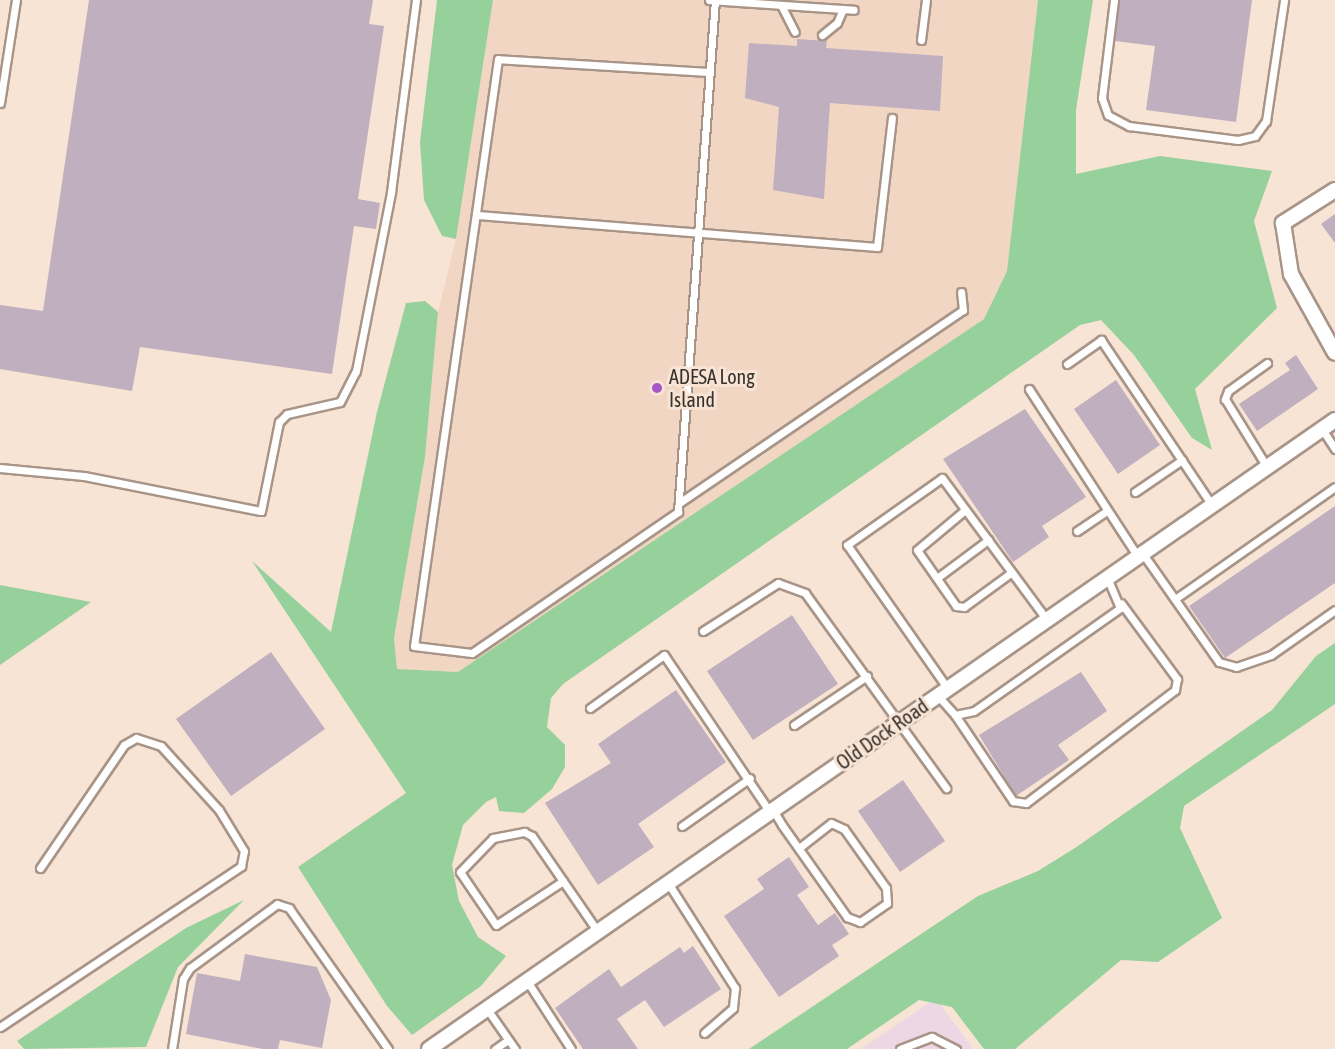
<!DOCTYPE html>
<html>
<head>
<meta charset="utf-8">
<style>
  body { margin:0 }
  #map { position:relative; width:1335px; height:1049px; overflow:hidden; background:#f8e4d5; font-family:"Asap Condensed",sans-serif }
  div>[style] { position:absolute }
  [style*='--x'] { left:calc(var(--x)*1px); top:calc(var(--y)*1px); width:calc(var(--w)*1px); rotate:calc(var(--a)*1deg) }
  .built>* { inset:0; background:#f1d6c4 }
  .industrial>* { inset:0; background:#edd7e4 }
  .green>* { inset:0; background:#96d09b }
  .building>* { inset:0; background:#bfafbf }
  .roads { filter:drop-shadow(2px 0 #a89588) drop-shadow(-2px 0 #a89588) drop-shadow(0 2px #a89588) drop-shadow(0 -2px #a89588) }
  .lane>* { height:7px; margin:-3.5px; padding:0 3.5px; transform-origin:3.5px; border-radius:3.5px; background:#fff }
  .street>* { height:14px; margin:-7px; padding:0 7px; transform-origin:7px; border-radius:7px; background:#fff }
  .dots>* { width:16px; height:16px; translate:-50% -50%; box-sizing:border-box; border:3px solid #f8e4d5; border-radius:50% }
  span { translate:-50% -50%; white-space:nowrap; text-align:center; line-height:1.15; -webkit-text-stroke:6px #f8e4d5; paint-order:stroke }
  .poi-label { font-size:20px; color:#39322c }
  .left { translate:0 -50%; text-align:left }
  .street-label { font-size:20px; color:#39322c }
</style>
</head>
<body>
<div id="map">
  <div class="built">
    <i style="clip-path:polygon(493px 0,1038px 0,1007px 271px,984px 319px,471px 667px,458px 672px,397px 669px,394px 638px,425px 457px,438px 312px,456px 239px)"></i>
  </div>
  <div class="industrial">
    <i style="clip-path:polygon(936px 998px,973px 1049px,861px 1049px)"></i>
  </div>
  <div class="green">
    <i style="clip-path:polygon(437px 0,493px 0,456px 239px,442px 236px,424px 200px,420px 142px)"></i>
    <i style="clip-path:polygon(1038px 0,1093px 0,1076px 110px,1076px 174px,1160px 156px,1272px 171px,1254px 221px,1277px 308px,1195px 389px,1212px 450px,1192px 438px,1134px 355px,1101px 320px,1080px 325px,563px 684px,551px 698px,547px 727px,565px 745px,565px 767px,552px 789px,524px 813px,499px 811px,496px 797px,486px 802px,463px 825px,452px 865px,459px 901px,478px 937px,506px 956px,481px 986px,412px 1035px,387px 1006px,298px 867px,406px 793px,252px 561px,331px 632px,377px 412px,406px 303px,425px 301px,438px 312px,425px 457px,394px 638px,397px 669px,458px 672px,984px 319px,1007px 271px)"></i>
    <i style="clip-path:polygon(0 585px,91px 602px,0 665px)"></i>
    <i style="clip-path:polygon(1335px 643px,1335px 704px,1184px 806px,1180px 828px,1222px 918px,1158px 962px,1121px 960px,1015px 1049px,984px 1049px,952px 1007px,919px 1000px,847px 1049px,749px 1049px,978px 896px,1038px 871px,1078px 846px,1272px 710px,1316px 656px)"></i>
    <i style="clip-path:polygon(244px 900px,178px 967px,146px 1047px,24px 1049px,17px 1041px,186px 928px)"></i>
  </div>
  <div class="building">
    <i style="clip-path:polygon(89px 0,373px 0,369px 24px,384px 26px,358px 199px,380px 203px,376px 229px,354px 226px,332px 374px,140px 347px,132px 391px,0 369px,0 305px,43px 311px)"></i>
    <i style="clip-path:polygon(1120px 0,1252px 0,1236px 122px,1146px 110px,1155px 46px,1115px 41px)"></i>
    <i style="clip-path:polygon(797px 39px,827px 41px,826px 48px,943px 56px,940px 111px,830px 103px,824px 199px,773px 190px,779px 107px,745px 98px,749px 43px,797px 46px)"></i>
    <i style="clip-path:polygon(1335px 214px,1335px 243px,1321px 224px)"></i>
    <i style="clip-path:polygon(1296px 355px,1318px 389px,1257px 431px,1239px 404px,1290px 370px,1285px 363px)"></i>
    <i style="clip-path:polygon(1116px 380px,1160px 445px,1118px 474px,1074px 409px)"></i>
    <i style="clip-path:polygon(1025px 409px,1086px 497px,1042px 526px,1049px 537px,1013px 562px,943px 459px)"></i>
    <i style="clip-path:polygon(1335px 506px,1335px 583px,1225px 658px,1189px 606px)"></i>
    <i style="clip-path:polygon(792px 615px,838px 684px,753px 740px,707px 671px)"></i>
    <i style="clip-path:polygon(271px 652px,325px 729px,231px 796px,176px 719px)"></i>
    <i style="clip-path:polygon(1081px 672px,1107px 711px,1058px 745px,1069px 760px,1016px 796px,979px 735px)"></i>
    <i style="clip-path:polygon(676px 690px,726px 762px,638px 824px,654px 847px,598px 885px,545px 803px,611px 763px,598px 744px)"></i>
    <i style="clip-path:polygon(903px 780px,945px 841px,900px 872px,858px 811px)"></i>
    <i style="clip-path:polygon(789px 857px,809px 887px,797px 895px,818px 925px,835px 913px,849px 934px,832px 945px,839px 956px,779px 997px,724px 916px,764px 889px,757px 879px)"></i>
    <i style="clip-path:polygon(693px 946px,721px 989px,664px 1027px,645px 1000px,617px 1019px,638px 1049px,583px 1049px,555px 1008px,609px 969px,621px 987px,680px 947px,684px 953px)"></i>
    <i style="clip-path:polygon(245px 954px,317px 967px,331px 1000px,322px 1048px,280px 1040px,278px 1049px,263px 1049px,186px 1034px,197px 973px,240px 981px)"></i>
  </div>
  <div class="roads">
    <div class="lane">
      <i style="--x:709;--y:0;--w:145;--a:3.9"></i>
      <i style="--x:1114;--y:0;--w:99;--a:97"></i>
      <i style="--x:1102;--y:98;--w:18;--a:71"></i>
      <i style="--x:1108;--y:115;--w:24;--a:28"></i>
      <i style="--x:1129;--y:126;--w:110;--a:7.3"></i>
      <i style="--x:1238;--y:140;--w:17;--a:-13"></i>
      <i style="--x:1255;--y:136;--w:19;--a:-54"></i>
      <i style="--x:1266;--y:121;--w:122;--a:-81.5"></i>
      <i style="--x:781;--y:5;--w:30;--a:63"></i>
      <i style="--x:822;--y:35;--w:19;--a:-39"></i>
      <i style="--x:837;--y:23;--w:15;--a:-67"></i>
      <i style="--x:921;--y:40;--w:40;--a:-82.9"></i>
      <i style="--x:709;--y:72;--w:211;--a:-176.5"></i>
      <i style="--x:498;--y:59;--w:593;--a:98.14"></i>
      <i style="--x:414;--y:646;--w:58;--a:6.9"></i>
      <i style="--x:472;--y:653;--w:250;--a:-34.4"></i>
      <i style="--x:678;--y:512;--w:513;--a:-85.87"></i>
      <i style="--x:0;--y:103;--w:104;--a:-81.2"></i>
      <i style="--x:478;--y:215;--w:400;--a:4.6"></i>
      <i style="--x:877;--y:247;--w:130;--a:-83.4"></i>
      <i style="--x:1267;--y:363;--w:48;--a:144.3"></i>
      <i style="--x:1228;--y:391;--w:9;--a:111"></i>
      <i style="--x:1225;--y:399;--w:80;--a:58.3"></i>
      <i style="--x:1067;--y:364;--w:42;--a:-35.2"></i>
      <i style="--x:1101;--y:340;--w:199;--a:56.1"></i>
      <i style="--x:1029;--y:389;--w:200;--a:57"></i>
      <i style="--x:1322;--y:429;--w:24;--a:57"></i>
      <i style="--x:0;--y:468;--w:84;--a:5.4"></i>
      <i style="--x:84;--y:476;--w:180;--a:11.2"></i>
      <i style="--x:261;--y:511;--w:91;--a:-78.6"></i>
      <i style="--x:279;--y:422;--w:11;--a:-45"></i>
      <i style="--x:287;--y:414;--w:54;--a:-12.8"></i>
      <i style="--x:340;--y:402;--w:35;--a:-63"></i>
      <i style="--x:356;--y:371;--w:182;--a:-78.9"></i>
      <i style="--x:391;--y:192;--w:194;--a:-82.6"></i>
      <i style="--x:1135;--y:492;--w:57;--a:-34.2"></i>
      <i style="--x:679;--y:503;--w:343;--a:-34.2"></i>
      <i style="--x:963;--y:310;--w:18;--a:-96"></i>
      <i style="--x:965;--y:510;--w:62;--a:140.2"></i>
      <i style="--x:917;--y:550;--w:68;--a:55.1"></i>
      <i style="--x:956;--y:606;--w:8;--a:7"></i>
      <i style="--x:964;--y:607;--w:59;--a:-36.1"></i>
      <i style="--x:1077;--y:531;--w:36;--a:-34"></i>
      <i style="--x:1143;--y:554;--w:132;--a:54.9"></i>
      <i style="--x:1219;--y:662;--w:18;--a:16"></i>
      <i style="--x:1236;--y:667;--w:37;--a:-19"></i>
      <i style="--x:1271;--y:655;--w:78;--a:-35.1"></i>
      <i style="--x:937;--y:578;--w:64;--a:-36.7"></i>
      <i style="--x:1175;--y:599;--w:195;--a:-35"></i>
      <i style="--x:703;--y:631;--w:89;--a:-32.6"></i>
      <i style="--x:778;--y:583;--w:29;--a:20"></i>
      <i style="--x:805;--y:593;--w:241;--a:54.1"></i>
      <i style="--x:948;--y:689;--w:176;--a:-125"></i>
      <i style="--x:847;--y:545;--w:116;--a:-35.2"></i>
      <i style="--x:942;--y:478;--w:177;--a:53.5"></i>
      <i style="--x:938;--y:696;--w:25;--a:48"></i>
      <i style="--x:955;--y:715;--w:19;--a:-12"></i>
      <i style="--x:974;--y:711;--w:179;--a:-35.2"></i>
      <i style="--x:1120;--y:608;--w:33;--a:-113"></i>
      <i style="--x:590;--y:708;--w:91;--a:-35.6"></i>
      <i style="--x:664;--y:655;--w:189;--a:56"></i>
      <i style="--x:955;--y:715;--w:104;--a:56"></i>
      <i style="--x:1013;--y:801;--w:13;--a:9"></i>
      <i style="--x:1026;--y:803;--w:187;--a:-37.2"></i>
      <i style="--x:1175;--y:690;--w:11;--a:-80"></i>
      <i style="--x:1177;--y:679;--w:94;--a:-126.4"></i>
      <i style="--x:794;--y:725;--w:88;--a:-33.9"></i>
      <i style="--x:773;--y:810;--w:17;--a:59"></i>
      <i style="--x:782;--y:825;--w:113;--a:54.8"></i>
      <i style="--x:847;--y:917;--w:14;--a:21"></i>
      <i style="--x:860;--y:922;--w:33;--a:-35"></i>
      <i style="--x:887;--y:903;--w:15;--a:-94"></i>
      <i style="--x:886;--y:888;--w:72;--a:-125.4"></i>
      <i style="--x:844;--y:829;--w:14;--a:-155"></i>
      <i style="--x:831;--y:823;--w:41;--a:142"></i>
      <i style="--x:682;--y:826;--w:83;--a:-35.2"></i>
      <i style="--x:563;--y:881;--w:80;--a:146.7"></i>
      <i style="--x:496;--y:925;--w:64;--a:-124.2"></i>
      <i style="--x:460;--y:872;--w:47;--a:-45.9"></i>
      <i style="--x:493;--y:838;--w:32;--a:-11"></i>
      <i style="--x:524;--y:832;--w:9;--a:27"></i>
      <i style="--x:532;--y:836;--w:116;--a:55.5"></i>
      <i style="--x:668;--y:883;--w:125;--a:57.5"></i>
      <i style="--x:735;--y:988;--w:20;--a:96"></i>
      <i style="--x:733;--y:1008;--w:38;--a:139"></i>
      <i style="--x:527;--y:981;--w:81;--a:57.1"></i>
      <i style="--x:487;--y:1009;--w:49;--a:55"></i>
      <i style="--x:0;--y:1027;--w:290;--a:-33.7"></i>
      <i style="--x:241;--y:866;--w:15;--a:-79"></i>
      <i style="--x:244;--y:851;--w:48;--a:-121.4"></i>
      <i style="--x:219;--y:810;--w:86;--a:-132.2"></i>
      <i style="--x:161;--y:746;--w:26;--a:-162"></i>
      <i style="--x:136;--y:738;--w:14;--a:150"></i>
      <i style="--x:124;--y:745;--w:149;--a:124.3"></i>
      <i style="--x:172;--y:1049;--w:71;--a:-81.1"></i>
      <i style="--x:183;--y:979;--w:13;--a:-58"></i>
      <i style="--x:190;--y:968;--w:108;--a:-36.3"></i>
      <i style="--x:277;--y:904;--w:13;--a:18"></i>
      <i style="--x:289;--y:908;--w:172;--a:54.9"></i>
      <i style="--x:495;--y:1049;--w:16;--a:-35"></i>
      <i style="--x:900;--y:1049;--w:34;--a:-21"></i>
      <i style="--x:932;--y:1037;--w:27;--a:27"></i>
    </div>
    <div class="street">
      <i style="--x:1335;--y:190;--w:62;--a:147.6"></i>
      <i style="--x:1283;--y:223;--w:52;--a:81.1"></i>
      <i style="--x:1291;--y:274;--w:90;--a:60.9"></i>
      <i style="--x:429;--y:1049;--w:1103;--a:-34.77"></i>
    </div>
  </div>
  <div class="dots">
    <i style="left:657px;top:388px;background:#a757c8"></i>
  </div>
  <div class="poi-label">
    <span class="left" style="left:669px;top:388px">ADESA Long<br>Island</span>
  </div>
  <div class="street-label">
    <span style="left:882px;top:734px;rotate:-35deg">Old Dock Road</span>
  </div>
</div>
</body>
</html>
